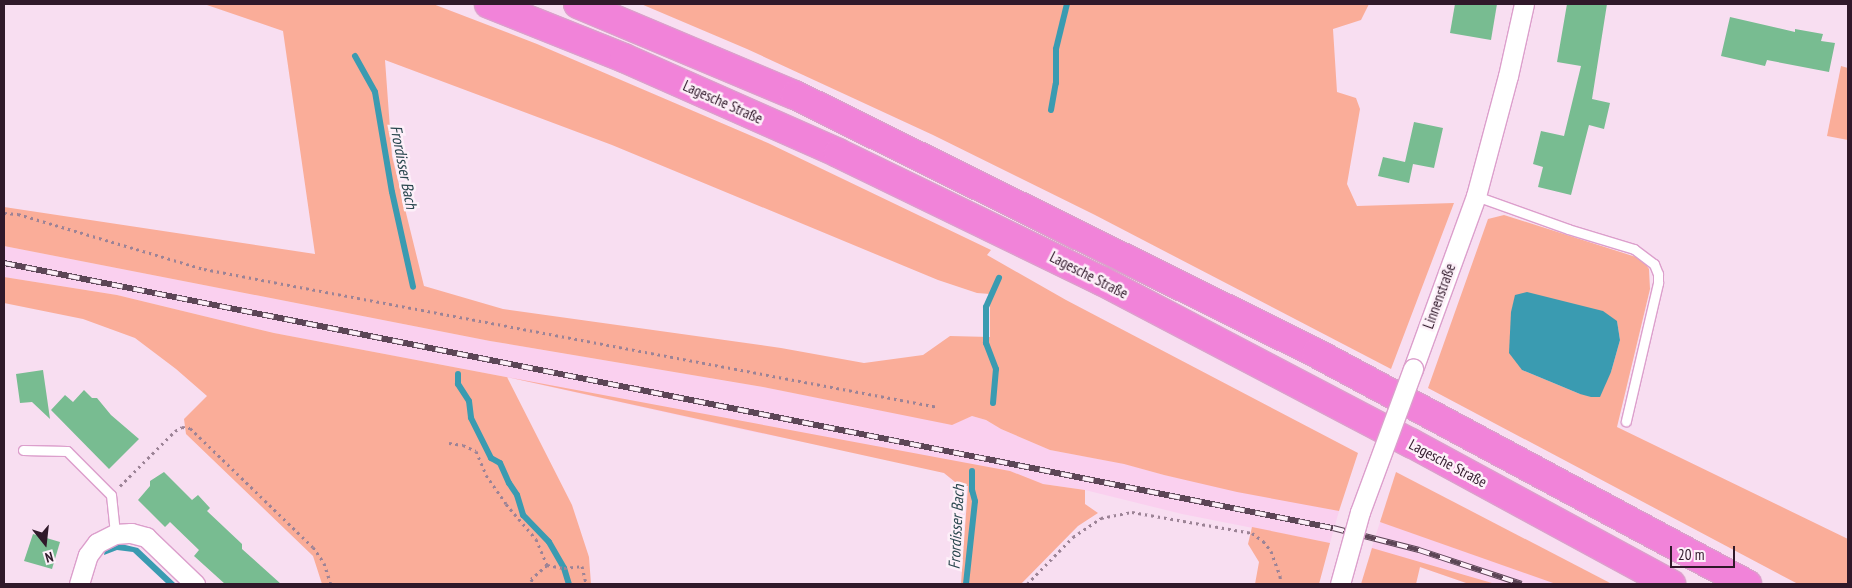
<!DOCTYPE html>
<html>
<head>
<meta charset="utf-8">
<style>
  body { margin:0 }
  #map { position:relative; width:1852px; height:588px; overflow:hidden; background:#f8def1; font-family:"PT Sans Narrow",sans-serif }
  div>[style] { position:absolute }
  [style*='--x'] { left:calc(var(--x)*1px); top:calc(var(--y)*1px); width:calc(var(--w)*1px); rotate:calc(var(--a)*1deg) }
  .built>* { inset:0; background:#fad0ef }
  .green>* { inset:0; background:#faad99 }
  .water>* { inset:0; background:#3a9bb1 }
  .stream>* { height:6px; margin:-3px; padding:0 3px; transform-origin:3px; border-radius:3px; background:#3a9bb1 }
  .building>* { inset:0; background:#78bc91 }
  .path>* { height:3px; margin-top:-1.5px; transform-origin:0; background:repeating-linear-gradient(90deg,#9c8396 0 2.5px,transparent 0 6.5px) }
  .roads { filter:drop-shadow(1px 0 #dc9fcc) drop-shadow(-1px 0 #dc9fcc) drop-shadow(0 1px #dc9fcc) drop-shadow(0 -1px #dc9fcc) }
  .lane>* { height:9px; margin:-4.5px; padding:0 4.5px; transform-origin:4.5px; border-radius:4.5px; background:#fff }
  .street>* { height:19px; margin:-9.5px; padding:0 9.5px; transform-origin:9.5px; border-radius:9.5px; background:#fff }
  .highway>* { height:28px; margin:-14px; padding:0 14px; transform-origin:14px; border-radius:14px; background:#f183d9 }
  .rail>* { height:5.5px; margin-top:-2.75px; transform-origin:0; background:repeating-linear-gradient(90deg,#fdf0f9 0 11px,#5c4556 0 22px); box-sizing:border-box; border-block:1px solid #5c4556 }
  .bridges { filter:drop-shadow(1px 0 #dc9fcc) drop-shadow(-1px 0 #dc9fcc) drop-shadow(0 1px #dc9fcc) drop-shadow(0 -1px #dc9fcc) }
  .street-bridge>* { height:19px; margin:-9.5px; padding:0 9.5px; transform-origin:9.5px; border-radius:9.5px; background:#fff }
  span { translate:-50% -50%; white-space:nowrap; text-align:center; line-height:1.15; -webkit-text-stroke:5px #fdf0f9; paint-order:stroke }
  .street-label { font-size:15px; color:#30192a }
  .water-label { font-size:16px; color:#29474e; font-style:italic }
  .frame { position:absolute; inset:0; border:5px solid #30192a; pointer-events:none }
  .north { position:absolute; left:20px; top:518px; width:50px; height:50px; -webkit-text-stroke:4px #fdf0f9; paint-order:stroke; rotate:164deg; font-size:14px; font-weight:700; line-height:20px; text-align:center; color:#30192a }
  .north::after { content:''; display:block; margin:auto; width:18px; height:22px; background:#30192a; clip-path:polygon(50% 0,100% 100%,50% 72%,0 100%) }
  .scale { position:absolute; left:1670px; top:546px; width:65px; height:22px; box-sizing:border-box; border:2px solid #30192a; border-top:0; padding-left:6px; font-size:15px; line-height:18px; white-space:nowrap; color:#30192a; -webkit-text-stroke:4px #fdf0f9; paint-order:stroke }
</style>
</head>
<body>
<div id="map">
  <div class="built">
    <i style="clip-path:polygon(4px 246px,490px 341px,763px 387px,952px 424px,972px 416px,986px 420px,1001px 429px,1050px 450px,1125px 464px,1164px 475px,1339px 511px,1330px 543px,1182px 514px,1085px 490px,1043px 484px,960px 486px,944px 473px,913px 464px,754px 432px,506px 377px,274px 333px,117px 295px,4px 277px)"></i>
    <i style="clip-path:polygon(1380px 522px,1438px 534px,1592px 584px,1469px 584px,1420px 567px,1370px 553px)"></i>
  </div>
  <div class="green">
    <i style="clip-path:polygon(evenodd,204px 4px,433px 4px,537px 44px,768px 143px,991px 250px,987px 255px,1066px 300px,1358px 453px,1339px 511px,1237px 492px,1164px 475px,1124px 464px,1050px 450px,1001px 429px,986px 420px,972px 416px,952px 425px,763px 387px,490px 341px,4px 246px,4px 207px,315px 254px,283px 31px,204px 4px,385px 60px,612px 145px,938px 280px,977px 293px,990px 294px,990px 337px,950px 336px,923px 355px,864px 363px,781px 348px,503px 309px,424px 286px,392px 156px,385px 60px)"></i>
    <i style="clip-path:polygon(641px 4px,1369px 4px,1361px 20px,1333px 29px,1337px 92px,1356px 98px,1360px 109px,1347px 184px,1357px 206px,1454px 203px,1391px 369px,1095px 215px,933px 135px,747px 49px)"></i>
    <i style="clip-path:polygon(1841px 66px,1848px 68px,1848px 140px,1827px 136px)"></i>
    <i style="clip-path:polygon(evenodd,1504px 215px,1636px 257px,1644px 262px,1649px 269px,1650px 289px,1617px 427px,1848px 539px,1848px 584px,1798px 584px,1428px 388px,1488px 219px,1504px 215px,1617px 321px,1620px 340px,1611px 372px,1580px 394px,1522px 370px,1617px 321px)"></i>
    <i style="clip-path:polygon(4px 277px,117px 295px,274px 333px,506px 377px,1010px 471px,1043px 484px,1085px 490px,1085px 504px,1098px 513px,1078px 526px,1021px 584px,961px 584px,968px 486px,960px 486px,944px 473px,507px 377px,572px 505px,589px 557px,591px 584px,322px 584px,313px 556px,186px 434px,184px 419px,207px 396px,176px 369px,135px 338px,83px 319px,4px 303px)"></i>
    <i style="clip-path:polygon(1396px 472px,1612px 584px,1556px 584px,1380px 522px)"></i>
    <i style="clip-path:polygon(1252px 527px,1330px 543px,1319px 584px,1255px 584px,1259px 562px,1248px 544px)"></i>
    <i style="clip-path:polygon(1372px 548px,1492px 583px,1496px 584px,1469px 584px,1420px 567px,1416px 584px,1361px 584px)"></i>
  </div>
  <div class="water">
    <i style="clip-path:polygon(1527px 292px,1603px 311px,1617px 321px,1620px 340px,1611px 372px,1600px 397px,1591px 397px,1580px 394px,1522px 370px,1509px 353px,1511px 312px,1515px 295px)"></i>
    <i style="clip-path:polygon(121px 544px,138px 548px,176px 584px,167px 584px,133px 552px,117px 550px,104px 555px,105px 550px,113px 545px)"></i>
  </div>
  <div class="stream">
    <i style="--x:355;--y:56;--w:41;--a:60.9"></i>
    <i style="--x:375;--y:92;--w:101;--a:80.4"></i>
    <i style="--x:392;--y:192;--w:97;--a:77.5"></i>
    <i style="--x:1051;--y:110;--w:27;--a:-80"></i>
    <i style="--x:1056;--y:83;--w:34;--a:-90"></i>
    <i style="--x:1056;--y:49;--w:46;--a:-76.3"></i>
    <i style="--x:458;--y:374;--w:10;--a:90"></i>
    <i style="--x:458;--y:384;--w:20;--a:57"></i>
    <i style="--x:469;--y:401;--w:17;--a:83"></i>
    <i style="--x:471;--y:418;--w:45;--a:63.4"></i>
    <i style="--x:491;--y:458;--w:10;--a:29"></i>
    <i style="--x:500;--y:463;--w:22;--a:66"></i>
    <i style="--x:509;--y:483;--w:14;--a:56"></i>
    <i style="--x:517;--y:495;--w:21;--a:73"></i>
    <i style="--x:523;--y:515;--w:37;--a:46"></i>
    <i style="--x:549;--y:542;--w:30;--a:60"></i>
    <i style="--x:564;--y:568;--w:17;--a:73"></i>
    <i style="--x:993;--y:403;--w:34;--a:-85"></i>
    <i style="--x:996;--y:369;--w:28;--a:-111"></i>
    <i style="--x:986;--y:343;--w:36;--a:-90"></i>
    <i style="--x:986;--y:307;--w:32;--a:-66"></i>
    <i style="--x:966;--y:584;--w:83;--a:-83.8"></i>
    <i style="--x:975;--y:501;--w:11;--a:-105"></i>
    <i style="--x:972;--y:490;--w:19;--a:-90"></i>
  </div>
  <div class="building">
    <i style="clip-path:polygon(1455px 4px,1497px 4px,1491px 40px,1450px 33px)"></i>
    <i style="clip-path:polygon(1567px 4px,1607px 4px,1592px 99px,1610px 103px,1604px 129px,1589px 125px,1571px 195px,1538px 187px,1543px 167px,1533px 164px,1541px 131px,1564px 136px,1581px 66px,1557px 62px)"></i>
    <i style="clip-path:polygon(1730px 17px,1795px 32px,1795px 29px,1823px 34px,1821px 41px,1835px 43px,1829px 72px,1767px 60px,1765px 66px,1721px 56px)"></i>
    <i style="clip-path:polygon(1414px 122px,1443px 128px,1434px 168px,1413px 164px,1409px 183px,1378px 176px,1383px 157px,1405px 162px)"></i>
    <i style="clip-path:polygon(43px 370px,50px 419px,32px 402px,20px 403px,16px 374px)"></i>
    <i style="clip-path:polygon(84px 390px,92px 398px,97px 398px,111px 415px,139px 439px,109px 469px,51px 410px,65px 395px,73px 402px)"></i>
    <i style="clip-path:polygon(164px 472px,192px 500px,198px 495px,210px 508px,207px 511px,242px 544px,242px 549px,281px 584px,225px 584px,194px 556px,199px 550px,170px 522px,165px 527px,138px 500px,150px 486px,150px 481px)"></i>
    <i style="clip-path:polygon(33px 534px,60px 542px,52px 569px,24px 561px)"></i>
  </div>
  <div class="path">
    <i style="--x:4;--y:213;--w:14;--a:4"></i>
    <i style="--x:18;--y:214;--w:194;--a:16.5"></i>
    <i style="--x:204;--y:269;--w:747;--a:10.65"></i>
    <i style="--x:449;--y:443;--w:14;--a:8"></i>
    <i style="--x:463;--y:445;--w:14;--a:25"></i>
    <i style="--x:476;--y:451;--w:26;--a:67"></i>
    <i style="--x:486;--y:475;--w:35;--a:55"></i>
    <i style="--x:506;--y:504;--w:46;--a:49.4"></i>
    <i style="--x:536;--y:539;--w:28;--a:67"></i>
    <i style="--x:547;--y:565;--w:21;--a:139"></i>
    <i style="--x:531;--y:579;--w:6;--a:59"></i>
    <i style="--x:120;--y:486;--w:78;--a:-45"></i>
    <i style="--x:175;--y:431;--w:8;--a:-30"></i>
    <i style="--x:182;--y:427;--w:8;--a:7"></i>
    <i style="--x:190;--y:428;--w:171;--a:44.1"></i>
    <i style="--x:313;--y:547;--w:19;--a:55"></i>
    <i style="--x:324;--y:563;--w:22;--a:72"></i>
    <i style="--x:547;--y:565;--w:17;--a:10"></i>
    <i style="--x:564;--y:568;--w:18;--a:-6"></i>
    <i style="--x:582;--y:566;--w:18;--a:77"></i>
    <i style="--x:1027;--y:584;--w:66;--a:-45.6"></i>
    <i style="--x:1073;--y:537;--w:34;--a:-34"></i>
    <i style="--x:1101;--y:518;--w:32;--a:-11"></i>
    <i style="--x:1132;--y:512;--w:122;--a:9.9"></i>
    <i style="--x:1252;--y:533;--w:14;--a:36"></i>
    <i style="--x:1263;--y:541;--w:13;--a:51"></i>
    <i style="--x:1271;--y:551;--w:27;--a:70"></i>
    <i style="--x:1280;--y:576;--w:8;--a:83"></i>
  </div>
  <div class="roads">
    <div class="lane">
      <i style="--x:1476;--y:196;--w:98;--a:19.7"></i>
      <i style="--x:1568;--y:229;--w:69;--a:16.9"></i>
      <i style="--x:1634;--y:249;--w:25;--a:37"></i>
      <i style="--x:1654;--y:264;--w:11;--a:68"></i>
      <i style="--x:1658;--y:274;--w:9;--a:90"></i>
      <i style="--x:1658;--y:283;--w:142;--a:103.1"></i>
      <i style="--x:23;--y:450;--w:44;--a:1.3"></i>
      <i style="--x:67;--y:451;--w:62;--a:45"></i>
      <i style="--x:111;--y:495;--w:39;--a:84"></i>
    </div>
    <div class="street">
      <i style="--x:1413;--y:369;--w:184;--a:-70"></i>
      <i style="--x:1476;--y:196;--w:124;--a:-75.1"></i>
      <i style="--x:1508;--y:76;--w:74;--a:-77.5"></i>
      <i style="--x:79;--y:584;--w:30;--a:-73"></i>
      <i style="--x:88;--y:555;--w:15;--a:-53"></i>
      <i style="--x:97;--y:543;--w:20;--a:-27"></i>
      <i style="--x:115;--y:534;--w:16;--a:-4"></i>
      <i style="--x:131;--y:533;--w:16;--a:15"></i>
      <i style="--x:146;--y:537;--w:68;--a:43.8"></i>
    </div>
    <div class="highway">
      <i style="--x:489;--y:4;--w:145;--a:21.8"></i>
      <i style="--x:624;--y:58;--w:234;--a:23.9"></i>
      <i style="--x:838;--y:153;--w:293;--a:25.9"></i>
      <i style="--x:1102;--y:281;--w:349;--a:27.7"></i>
      <i style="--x:1411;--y:443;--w:296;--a:28.5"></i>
      <i style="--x:578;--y:4;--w:235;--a:22.8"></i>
      <i style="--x:795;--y:95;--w:581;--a:26.34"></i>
      <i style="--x:1316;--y:353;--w:489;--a:28.2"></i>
    </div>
  </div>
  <div class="rail">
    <i style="--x:4;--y:263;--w:1355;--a:11.28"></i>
    <i style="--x:1333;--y:528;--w:89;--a:14.3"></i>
    <i style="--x:1419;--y:550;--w:108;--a:18.3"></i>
  </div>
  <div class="bridges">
    <div class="street-bridge">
      <i style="--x:1340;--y:584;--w:75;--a:-74.5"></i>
      <i style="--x:1360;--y:512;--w:153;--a:-69.7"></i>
    </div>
  </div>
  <div class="street-label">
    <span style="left:723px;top:102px;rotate:24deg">Lagesche Straße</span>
    <span style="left:1089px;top:275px;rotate:27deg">Lagesche Straße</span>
    <span style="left:1439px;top:296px;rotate:-70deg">Linnenstraße</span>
    <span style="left:1448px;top:463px;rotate:28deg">Lagesche Straße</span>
  </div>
  <div class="water-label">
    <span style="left:404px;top:167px;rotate:79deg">Frordisser Bach</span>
    <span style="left:956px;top:527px;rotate:-87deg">Frordisser Bach</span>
  </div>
  <div class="frame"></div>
  <div class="north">N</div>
  <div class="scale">20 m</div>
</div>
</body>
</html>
